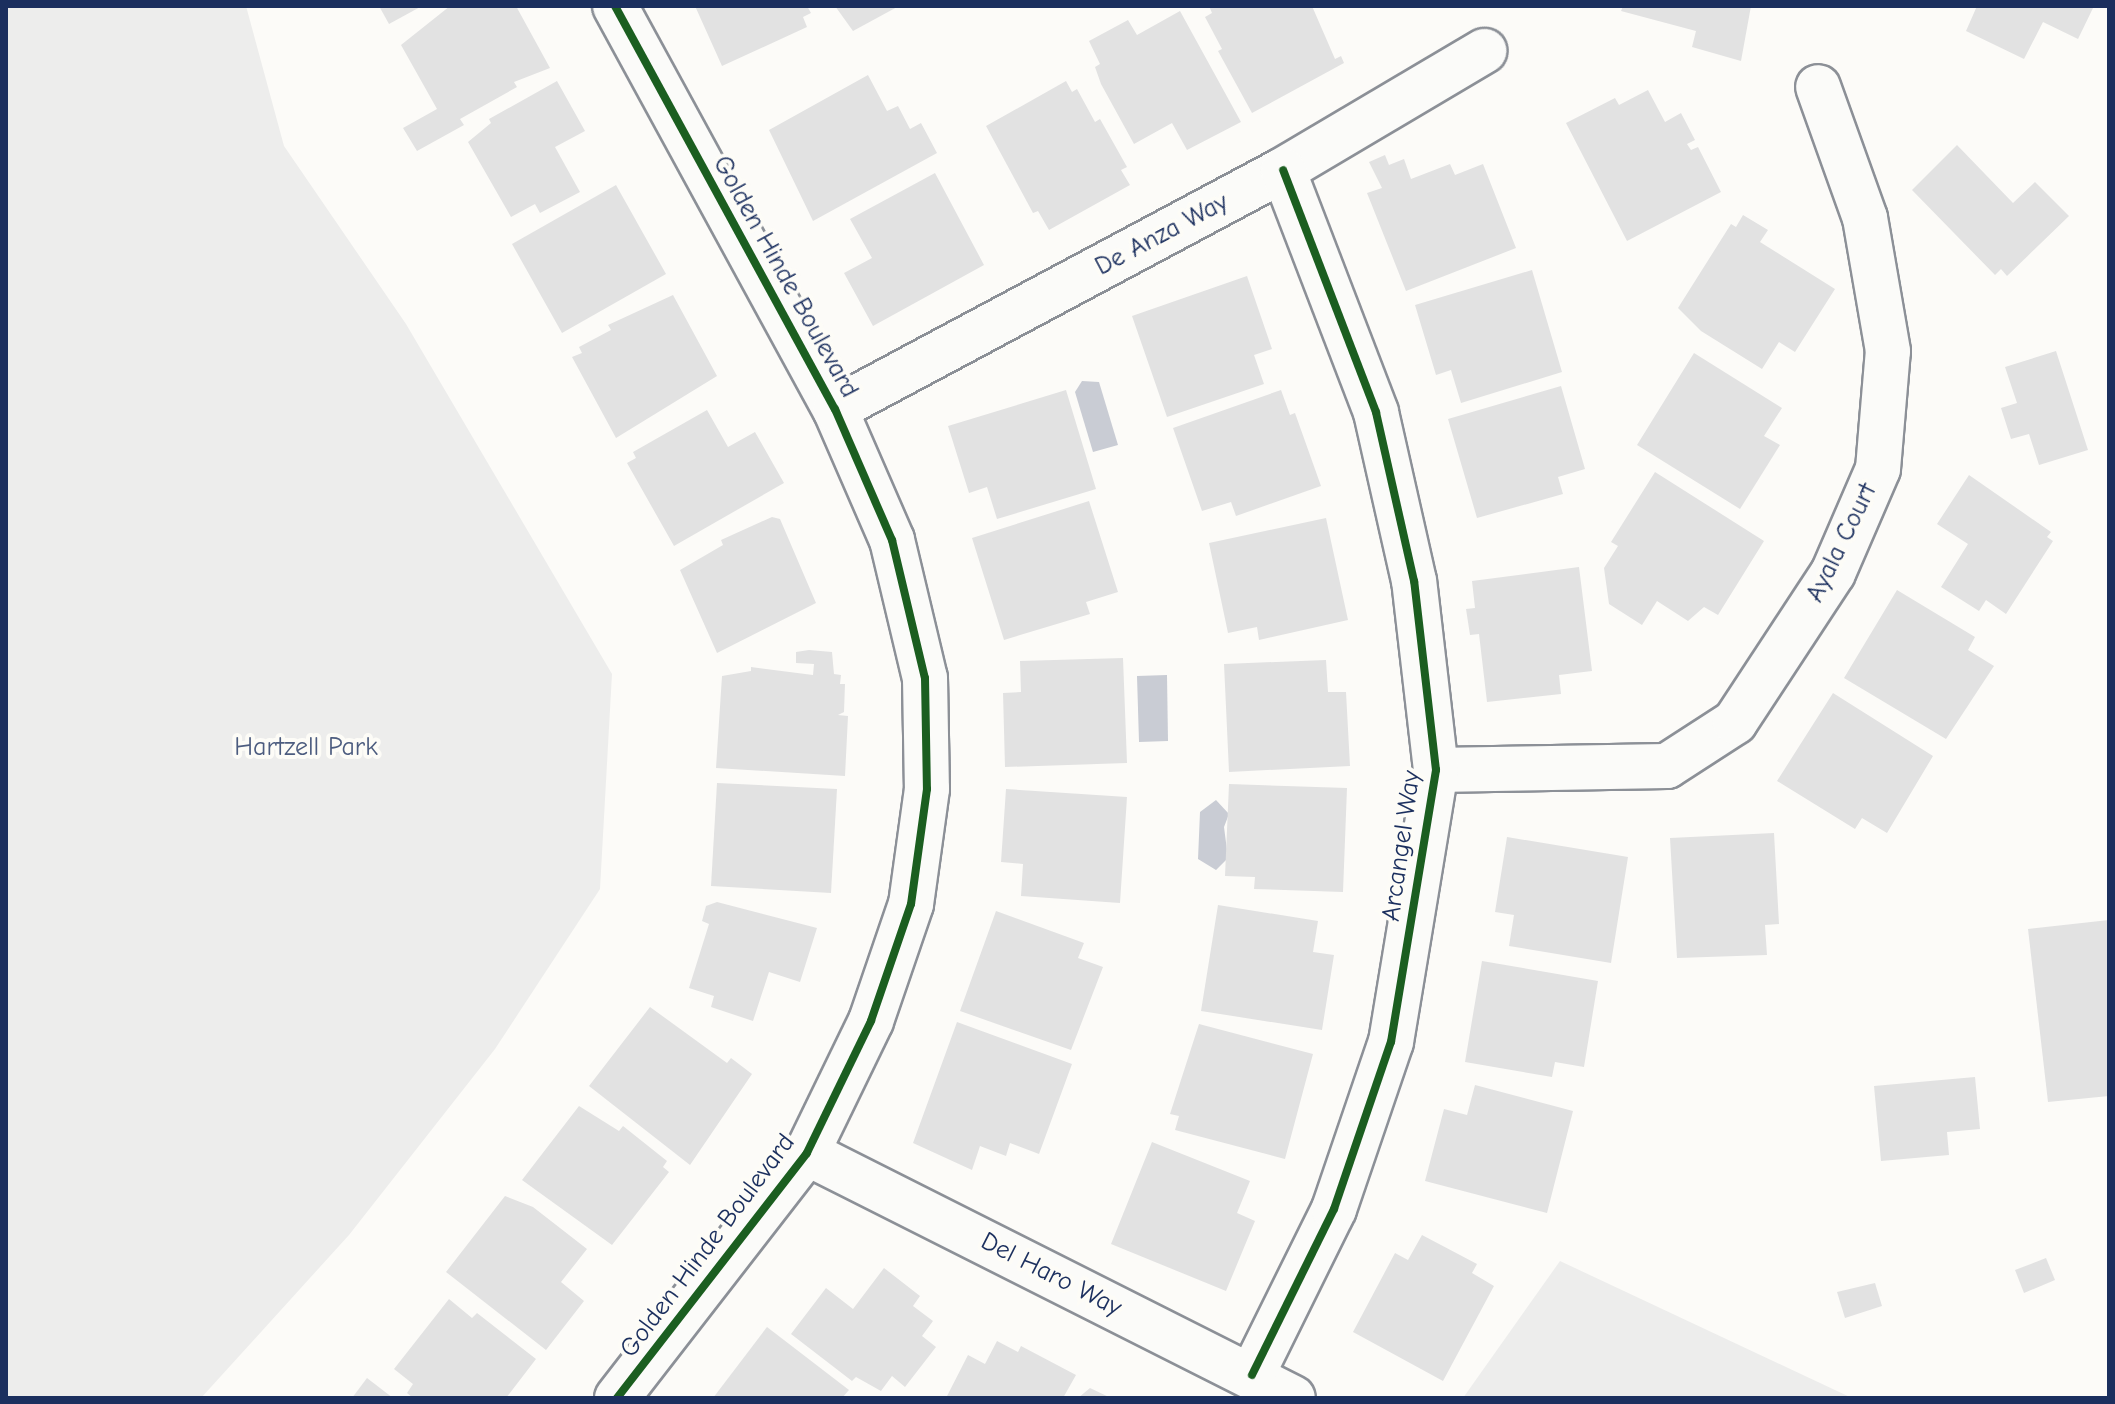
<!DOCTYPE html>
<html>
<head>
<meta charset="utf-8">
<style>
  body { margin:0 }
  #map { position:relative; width:2115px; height:1404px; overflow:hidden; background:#fcfbf8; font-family:"Comic Neue",sans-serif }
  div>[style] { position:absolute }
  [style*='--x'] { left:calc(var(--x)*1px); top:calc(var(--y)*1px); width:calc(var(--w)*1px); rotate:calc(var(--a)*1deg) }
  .green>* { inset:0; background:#ededec }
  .water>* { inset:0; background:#c9ccd4 }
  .building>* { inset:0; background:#e2e2e2 }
  .roads { filter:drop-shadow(2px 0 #8c9097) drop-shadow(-2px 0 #8c9097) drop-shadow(0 2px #8c9097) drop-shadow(0 -2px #8c9097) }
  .minor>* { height:44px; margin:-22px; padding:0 22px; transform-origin:22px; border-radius:22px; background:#fbfbf9 }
  .cycleway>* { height:8px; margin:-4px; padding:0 4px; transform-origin:4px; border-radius:4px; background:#1b5e20 }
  span { translate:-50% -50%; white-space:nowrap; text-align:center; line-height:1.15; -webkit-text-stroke:8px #fdfcf7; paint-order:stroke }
  .street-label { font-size:26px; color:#1b2f5e }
  .park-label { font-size:26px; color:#4c5c7f }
  .frame { position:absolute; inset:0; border:8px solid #1b2f5e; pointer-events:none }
</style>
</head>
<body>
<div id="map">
  <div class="green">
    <i style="clip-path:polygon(6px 6px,246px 6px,284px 146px,406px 324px,612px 674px,600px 889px,495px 1049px,349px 1235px,201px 1398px,6px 1398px)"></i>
    <i style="clip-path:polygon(1560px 1261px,1852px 1398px,1463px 1398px)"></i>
  </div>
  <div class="water">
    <i style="clip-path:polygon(1082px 381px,1099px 382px,1118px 445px,1093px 452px,1075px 392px)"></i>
    <i style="clip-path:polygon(1167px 675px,1168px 741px,1139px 742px,1137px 676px)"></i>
    <i style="clip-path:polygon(1216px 800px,1229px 814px,1224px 827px,1228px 858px,1216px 870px,1198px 859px,1200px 812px)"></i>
  </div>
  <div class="building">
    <i style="clip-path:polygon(379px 6px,422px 6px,389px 24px)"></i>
    <i style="clip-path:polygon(450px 6px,516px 6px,550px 68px,514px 82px,517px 87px,460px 119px,464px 125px,417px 151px,403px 128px,437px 109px,401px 45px)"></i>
    <i style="clip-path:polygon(695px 6px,807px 6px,811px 13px,803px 17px,807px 27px,722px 66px)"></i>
    <i style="clip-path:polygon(835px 6px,899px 6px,853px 31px)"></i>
    <i style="clip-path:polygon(1209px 6px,1312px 6px,1335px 59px,1341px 56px,1344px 63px,1252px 113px,1218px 51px,1222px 49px,1205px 17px,1212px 13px)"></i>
    <i style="clip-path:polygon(1623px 6px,1751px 6px,1741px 61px,1692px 47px,1696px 31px,1621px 11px)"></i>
    <i style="clip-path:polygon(1977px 6px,2094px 6px,2078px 39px,2043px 22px,2024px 59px,1966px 31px)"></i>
    <i style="clip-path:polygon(1180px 11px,1241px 122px,1187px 150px,1172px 123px,1134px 144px,1101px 84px,1095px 67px,1100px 64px,1089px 41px,1128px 20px,1137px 35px)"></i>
    <i style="clip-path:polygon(868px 75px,887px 111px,898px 106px,910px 129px,921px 123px,937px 153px,813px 221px,769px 130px)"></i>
    <i style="clip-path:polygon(557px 81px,585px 131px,555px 147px,580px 192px,540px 213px,535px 204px,511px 217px,468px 142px,491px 123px,489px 119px)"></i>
    <i style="clip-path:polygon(1066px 81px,1072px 92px,1077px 89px,1095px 122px,1100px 119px,1127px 167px,1121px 170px,1130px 185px,1049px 230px,1038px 211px,1033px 213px,986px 126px)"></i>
    <i style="clip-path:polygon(1648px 90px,1665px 122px,1681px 113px,1695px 140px,1687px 144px,1691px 150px,1698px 147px,1721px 192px,1627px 241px,1566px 123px,1615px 98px,1619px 105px)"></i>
    <i style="clip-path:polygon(1957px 145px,2013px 203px,2035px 182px,2069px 216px,2007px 276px,2001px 269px,1995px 275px,1912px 190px)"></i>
    <i style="clip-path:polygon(1385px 155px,1389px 165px,1404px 159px,1411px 179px,1450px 164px,1455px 175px,1483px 164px,1516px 248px,1406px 291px,1367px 193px,1382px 188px,1369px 162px)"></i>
    <i style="clip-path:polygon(935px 173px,984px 265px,873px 326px,844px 273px,872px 258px,850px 219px)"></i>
    <i style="clip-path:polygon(616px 185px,666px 274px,562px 333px,512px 244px)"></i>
    <i style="clip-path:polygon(1743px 215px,1768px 230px,1760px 242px,1835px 289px,1795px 352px,1779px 342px,1762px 369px,1701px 331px,1678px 308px,1731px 224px,1736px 227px)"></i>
    <i style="clip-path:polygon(1532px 270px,1562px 372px,1461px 403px,1451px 370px,1436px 375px,1415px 305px)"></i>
    <i style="clip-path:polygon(1247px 276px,1272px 349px,1254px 355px,1264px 384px,1167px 417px,1132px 316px)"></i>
    <i style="clip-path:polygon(673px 295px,717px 376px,616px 438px,572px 357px,582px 353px,579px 347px,611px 330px,608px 325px)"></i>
    <i style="clip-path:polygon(2056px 351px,2088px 450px,2039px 465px,2029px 434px,2011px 439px,2001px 408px,2017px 403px,2005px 367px)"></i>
    <i style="clip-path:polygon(1694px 353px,1782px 408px,1764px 436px,1780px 445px,1740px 509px,1637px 445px)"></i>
    <i style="clip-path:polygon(1561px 386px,1585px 469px,1558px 477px,1563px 494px,1477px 518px,1448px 419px)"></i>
    <i style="clip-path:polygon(1066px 390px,1096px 489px,997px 519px,987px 487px,969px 493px,948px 426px)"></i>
    <i style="clip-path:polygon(1281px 390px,1290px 415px,1295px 413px,1321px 486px,1236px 516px,1231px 502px,1202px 511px,1173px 428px)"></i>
    <i style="clip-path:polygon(707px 410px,728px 447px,755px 432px,784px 483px,674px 546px,627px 463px,636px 458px,633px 452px)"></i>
    <i style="clip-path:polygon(1655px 472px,1764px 541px,1718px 615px,1704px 607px,1688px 621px,1657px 601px,1642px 625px,1609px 604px,1604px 568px,1618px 546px,1611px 542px)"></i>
    <i style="clip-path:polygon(1969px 475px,2051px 532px,2047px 537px,2053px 541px,2006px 614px,1986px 600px,1979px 611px,1941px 587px,1968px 544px,1937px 524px)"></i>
    <i style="clip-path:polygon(1089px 501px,1118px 592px,1086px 602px,1090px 614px,1004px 640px,972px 538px)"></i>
    <i style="clip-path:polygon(772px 517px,780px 519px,816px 603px,717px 653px,680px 570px,723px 545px,721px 540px)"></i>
    <i style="clip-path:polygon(1326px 518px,1348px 620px,1259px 640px,1257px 627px,1228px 633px,1209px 543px)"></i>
    <i style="clip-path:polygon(1579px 567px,1592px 671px,1559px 675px,1561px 694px,1487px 702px,1479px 634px,1470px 635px,1466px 609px,1475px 608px,1472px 581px)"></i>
    <i style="clip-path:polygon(1897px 590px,1975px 637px,1968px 650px,1994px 666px,1946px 739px,1844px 678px)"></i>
    <i style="clip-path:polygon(809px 650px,832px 652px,834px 674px,841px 675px,840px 684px,845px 684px,844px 712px,838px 715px,848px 716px,845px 776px,716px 768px,722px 676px,751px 671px,751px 667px,813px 675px,814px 664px,796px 663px,796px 652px)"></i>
    <i style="clip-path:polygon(1123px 658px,1127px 763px,1005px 767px,1003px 693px,1021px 692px,1020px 661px)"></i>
    <i style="clip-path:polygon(1326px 660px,1328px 692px,1346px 692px,1350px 766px,1229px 772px,1224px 664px)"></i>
    <i style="clip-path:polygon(1833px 693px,1933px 756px,1887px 833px,1862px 818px,1855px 829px,1777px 781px)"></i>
    <i style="clip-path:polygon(717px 783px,837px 789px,831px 893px,711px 886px)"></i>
    <i style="clip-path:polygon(1229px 784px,1347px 788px,1343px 892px,1254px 889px,1255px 877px,1225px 876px)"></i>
    <i style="clip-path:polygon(1006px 789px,1127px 797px,1120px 903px,1021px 896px,1023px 864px,1001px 862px)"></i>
    <i style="clip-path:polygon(1774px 833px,1779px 924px,1765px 925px,1767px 955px,1677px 958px,1670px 838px)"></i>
    <i style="clip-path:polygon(1507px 837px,1628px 857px,1611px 963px,1509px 946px,1514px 915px,1495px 912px)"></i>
    <i style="clip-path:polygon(717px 902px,817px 928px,800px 982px,769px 972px,753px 1021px,711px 1007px,714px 996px,689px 988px,709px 924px,702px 921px,706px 906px)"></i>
    <i style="clip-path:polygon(1218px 905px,1318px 921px,1313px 952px,1334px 955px,1322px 1030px,1201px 1011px)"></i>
    <i style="clip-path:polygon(996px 911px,1084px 943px,1078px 958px,1103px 967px,1071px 1050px,960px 1011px)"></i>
    <i style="clip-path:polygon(2109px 920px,2109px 1096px,2048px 1102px,2028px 929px)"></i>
    <i style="clip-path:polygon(1482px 961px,1598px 981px,1584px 1067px,1555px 1062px,1552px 1077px,1465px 1062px)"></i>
    <i style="clip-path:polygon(650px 1007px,727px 1063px,731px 1058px,752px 1074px,690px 1165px,589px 1086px)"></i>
    <i style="clip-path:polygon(957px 1022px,1072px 1064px,1039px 1154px,1010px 1143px,1006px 1156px,980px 1146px,972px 1170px,913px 1143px)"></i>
    <i style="clip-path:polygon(1199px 1024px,1313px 1054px,1285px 1159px,1175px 1130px,1179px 1116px,1170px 1114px)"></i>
    <i style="clip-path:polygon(1975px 1077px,1980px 1129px,1947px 1132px,1949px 1155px,1881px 1161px,1874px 1086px)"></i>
    <i style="clip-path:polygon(1475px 1085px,1573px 1111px,1547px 1213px,1425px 1181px,1444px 1109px,1467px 1115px)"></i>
    <i style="clip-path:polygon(579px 1106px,619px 1131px,623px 1126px,667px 1161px,663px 1167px,669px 1172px,612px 1245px,522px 1180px)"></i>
    <i style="clip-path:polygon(1152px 1142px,1250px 1181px,1237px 1213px,1255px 1221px,1226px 1291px,1111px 1244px)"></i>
    <i style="clip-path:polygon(505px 1196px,533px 1207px,587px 1249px,561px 1282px,584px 1301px,546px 1350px,446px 1272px)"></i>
    <i style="clip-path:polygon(1422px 1235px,1477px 1264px,1472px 1273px,1494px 1286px,1443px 1381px,1353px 1332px,1395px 1253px,1408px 1260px)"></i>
    <i style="clip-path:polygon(2046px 1258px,2055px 1280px,2024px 1293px,2015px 1270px)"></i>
    <i style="clip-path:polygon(884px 1268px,920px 1296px,913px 1306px,933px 1321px,922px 1336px,936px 1347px,905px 1387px,892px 1376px,881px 1391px,856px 1377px,852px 1381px,791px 1334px,826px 1288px,853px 1309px)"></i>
    <i style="clip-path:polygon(1875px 1283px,1882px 1306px,1845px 1318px,1837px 1292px)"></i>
    <i style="clip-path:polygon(449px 1299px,472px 1318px,477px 1313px,536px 1359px,506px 1398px,413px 1398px,407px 1393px,413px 1384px,394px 1369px)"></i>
    <i style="clip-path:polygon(767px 1327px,849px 1390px,842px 1398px,713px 1398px)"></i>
    <i style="clip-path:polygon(997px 1341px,1018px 1352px,1021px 1346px,1076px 1375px,1063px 1398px,946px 1398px,968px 1355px,985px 1364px)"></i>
    <i style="clip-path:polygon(367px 1378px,393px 1398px,352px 1398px)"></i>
    <i style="clip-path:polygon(1090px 1388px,1111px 1398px,1078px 1398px)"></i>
  </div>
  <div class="roads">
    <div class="minor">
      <i style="--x:615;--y:6;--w:459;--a:61.4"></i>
      <i style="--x:835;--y:409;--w:143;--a:66.5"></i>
      <i style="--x:892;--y:540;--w:142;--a:76.6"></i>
      <i style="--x:925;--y:678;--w:111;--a:89"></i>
      <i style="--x:927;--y:789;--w:116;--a:97.9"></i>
      <i style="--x:911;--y:904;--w:124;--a:108.9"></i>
      <i style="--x:871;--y:1021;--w:147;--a:115.9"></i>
      <i style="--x:807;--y:1153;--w:310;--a:127.8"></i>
      <i style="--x:835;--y:409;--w:508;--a:-28.08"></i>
      <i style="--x:1283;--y:170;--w:234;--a:-30.6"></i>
      <i style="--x:1436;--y:770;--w:231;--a:-1"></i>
      <i style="--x:1667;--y:766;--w:81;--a:-32.9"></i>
      <i style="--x:1735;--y:722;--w:178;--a:-56.7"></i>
      <i style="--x:1833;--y:573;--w:113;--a:-66.6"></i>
      <i style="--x:1878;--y:469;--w:118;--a:-85.2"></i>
      <i style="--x:1888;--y:351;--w:135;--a:-99.8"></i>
      <i style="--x:1865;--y:218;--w:139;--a:-109.7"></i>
      <i style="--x:807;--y:1153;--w:544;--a:26.75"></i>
      <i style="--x:1252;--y:1375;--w:185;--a:-63.7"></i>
      <i style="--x:1334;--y:1209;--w:176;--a:-71.2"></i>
      <i style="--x:1391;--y:1042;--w:276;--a:-80.6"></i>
      <i style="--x:1436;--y:770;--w:190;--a:-96.6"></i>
      <i style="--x:1414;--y:581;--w:173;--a:-102.7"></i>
      <i style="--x:1376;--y:412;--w:259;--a:-111"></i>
    </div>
  </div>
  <div class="cycleway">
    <i style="--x:615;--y:6;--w:459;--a:61.4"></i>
    <i style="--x:835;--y:409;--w:143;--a:66.5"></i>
    <i style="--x:892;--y:540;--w:142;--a:76.6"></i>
    <i style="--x:925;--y:678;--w:111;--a:89"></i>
    <i style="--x:927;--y:789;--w:116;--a:97.9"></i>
    <i style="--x:911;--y:904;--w:124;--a:108.9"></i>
    <i style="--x:871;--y:1021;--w:147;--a:115.9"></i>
    <i style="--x:807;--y:1153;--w:310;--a:127.8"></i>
    <i style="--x:1252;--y:1375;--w:185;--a:-63.7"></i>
    <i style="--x:1334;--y:1209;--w:176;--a:-71.2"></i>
    <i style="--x:1391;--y:1042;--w:276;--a:-80.6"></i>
    <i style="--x:1436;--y:770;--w:190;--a:-96.6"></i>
    <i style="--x:1414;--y:581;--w:173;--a:-102.7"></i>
    <i style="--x:1376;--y:412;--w:259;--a:-111"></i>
  </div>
  <div class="street-label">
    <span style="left:1162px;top:235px;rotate:-28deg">De Anza Way</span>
    <span style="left:785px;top:277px;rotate:61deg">Golden Hinde Boulevard</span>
    <span style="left:1842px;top:543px;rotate:-64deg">Ayala Court</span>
    <span style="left:1402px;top:846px;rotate:-82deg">Arcangel Way</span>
    <span style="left:708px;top:1246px;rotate:-53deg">Golden Hinde Boulevard</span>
    <span style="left:1051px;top:1275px;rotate:27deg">Del Haro Way</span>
  </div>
  <div class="park-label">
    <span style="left:306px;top:748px">Hartzell Park</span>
  </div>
  <div class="frame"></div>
</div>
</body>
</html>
